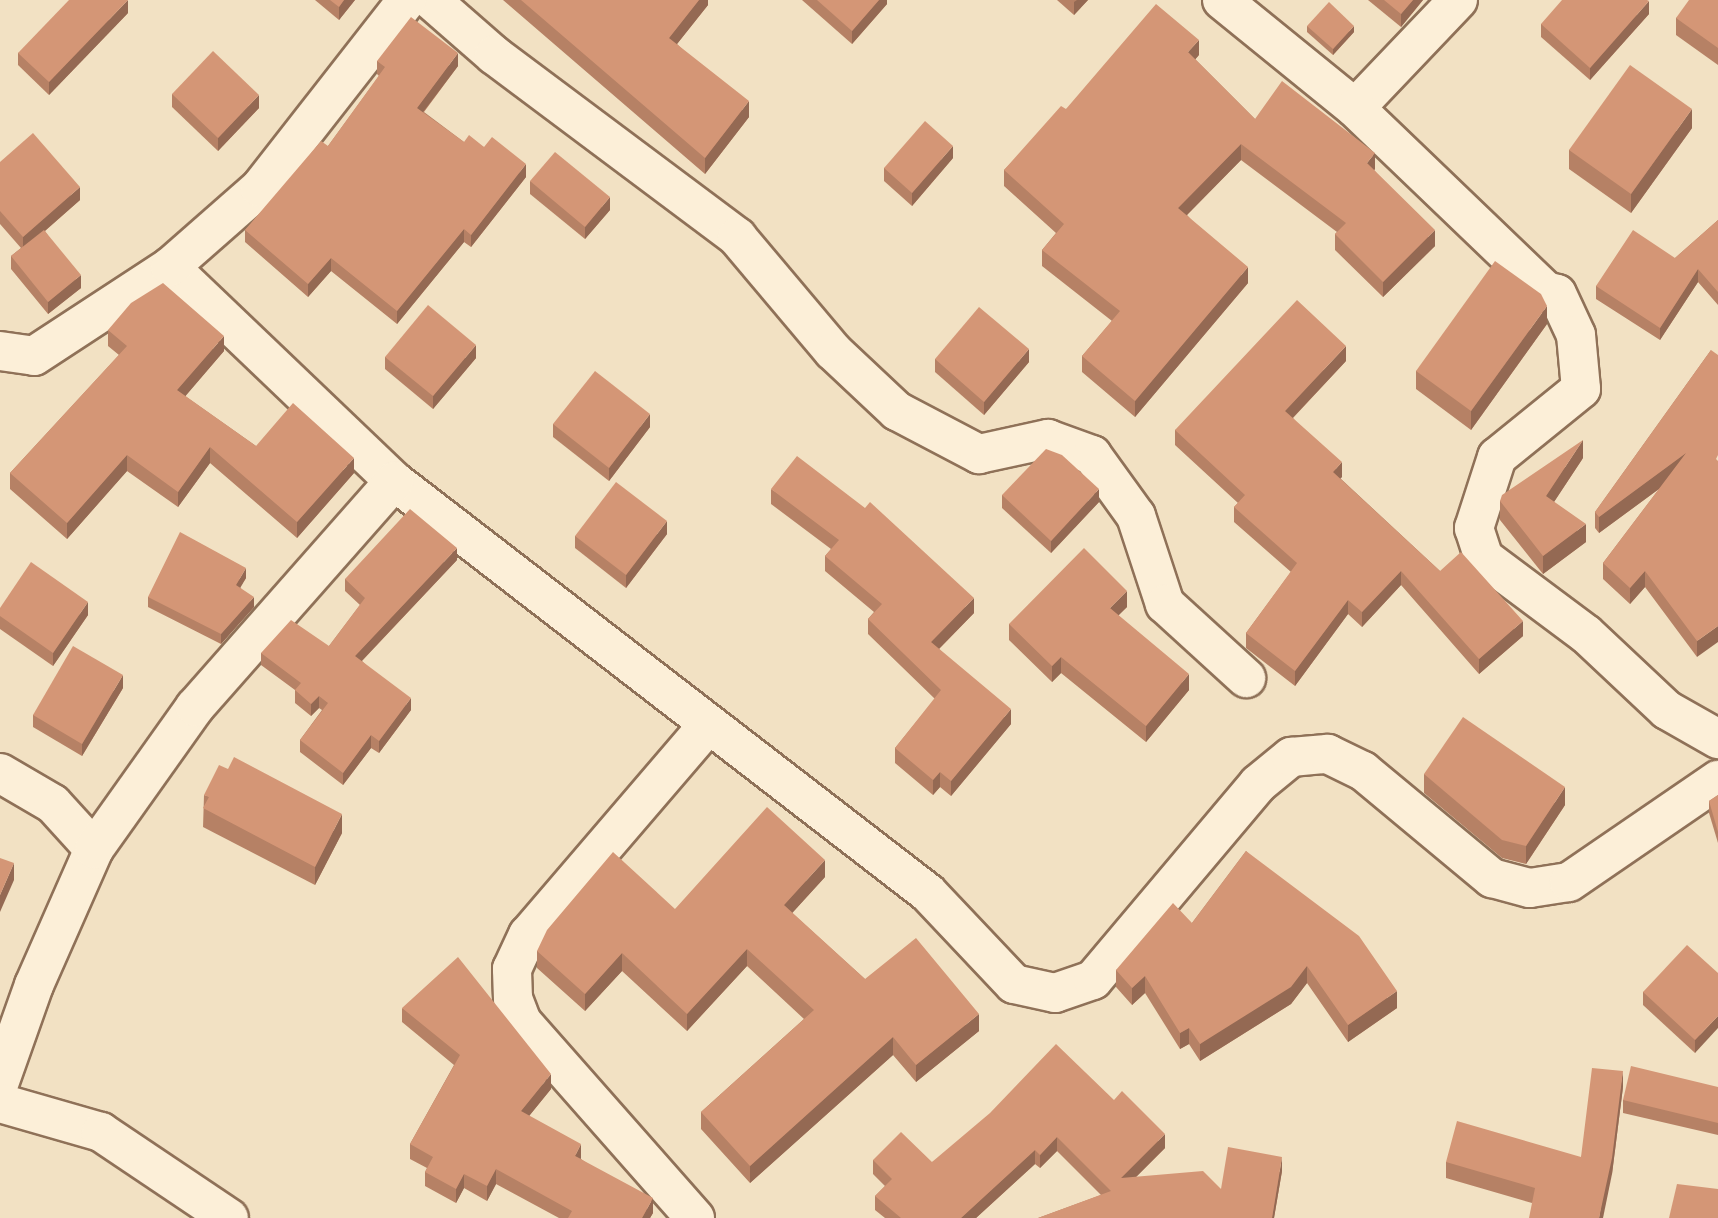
<!DOCTYPE html>
<html>
<head>
<meta charset="utf-8">
<style>
  body { margin:0 }
  #map { position:relative; width:1718px; height:1218px; overflow:hidden; background:#f2e1c3; font-family:Literata,serif }
  div>[style] { position:absolute }
  [style*='--x'] { left:calc(var(--x)*1px); top:calc(var(--y)*1px); width:calc(var(--w)*1px); rotate:calc(var(--a)*1deg) }
  .roads { filter:drop-shadow(2px 0 #8f7158) drop-shadow(-2px 0 #8f7158) drop-shadow(0 2px #8f7158) drop-shadow(0 -2px #8f7158) }
  .minor>* { height:38px; margin:-19px; padding:0 19px; transform-origin:19px; border-radius:19px; background:#fcefd8 }
  .wall>* { inset:0; background:#b68165 }
  .shaded-wall>* { inset:0; background:#946953 }
  .building>* { inset:0; background:#d49676 }
  span { translate:-50% -50%; white-space:nowrap; text-align:center; line-height:1.15; -webkit-text-stroke:6px #f9ecd4; paint-order:stroke }
</style>
</head>
<body>
<div id="map">
  <div class="roads">
    <div class="minor">
      <i style="--x:431;--y:0;--w:84;--a:41.1"></i>
      <i style="--x:494;--y:55;--w:304;--a:36.8"></i>
      <i style="--x:737;--y:237;--w:149;--a:49.9"></i>
      <i style="--x:833;--y:351;--w:88;--a:43.2"></i>
      <i style="--x:897;--y:411;--w:93;--a:27.7"></i>
      <i style="--x:979;--y:454;--w:71;--a:-12.3"></i>
      <i style="--x:1048;--y:439;--w:47;--a:20"></i>
      <i style="--x:1092;--y:455;--w:75;--a:54.2"></i>
      <i style="--x:1136;--y:516;--w:93;--a:71.8"></i>
      <i style="--x:1165;--y:604;--w:110;--a:42.4"></i>
      <i style="--x:1222;--y:0;--w:171;--a:39.1"></i>
      <i style="--x:1458;--y:0;--w:149;--a:133.6"></i>
      <i style="--x:1355;--y:108;--w:265;--a:43.8"></i>
      <i style="--x:1546;--y:291;--w:11;--a:15"></i>
      <i style="--x:1557;--y:294;--w:45;--a:65.1"></i>
      <i style="--x:1576;--y:335;--w:54;--a:84.7"></i>
      <i style="--x:1581;--y:389;--w:108;--a:141"></i>
      <i style="--x:1497;--y:457;--w:75;--a:107.9"></i>
      <i style="--x:1474;--y:528;--w:32;--a:72"></i>
      <i style="--x:1484;--y:558;--w:127;--a:36.7"></i>
      <i style="--x:1586;--y:634;--w:111;--a:43.2"></i>
      <i style="--x:1667;--y:710;--w:59;--a:29.6"></i>
      <i style="--x:170;--y:267;--w:310;--a:43.7"></i>
      <i style="--x:394;--y:481;--w:674;--a:37.65"></i>
      <i style="--x:928;--y:893;--w:125;--a:46.6"></i>
      <i style="--x:1014;--y:984;--w:42;--a:12.4"></i>
      <i style="--x:1055;--y:993;--w:40;--a:-18.9"></i>
      <i style="--x:1093;--y:980;--w:256;--a:-49.9"></i>
      <i style="--x:1258;--y:784;--w:43;--a:-39.3"></i>
      <i style="--x:1291;--y:757;--w:37;--a:-5"></i>
      <i style="--x:1328;--y:754;--w:39;--a:26"></i>
      <i style="--x:1363;--y:771;--w:168;--a:39.7"></i>
      <i style="--x:1492;--y:878;--w:39;--a:15"></i>
      <i style="--x:1530;--y:888;--w:39;--a:-9"></i>
      <i style="--x:1569;--y:882;--w:181;--a:-34.4"></i>
      <i style="--x:0;--y:351;--w:34;--a:8"></i>
      <i style="--x:34;--y:356;--w:163;--a:-33.2"></i>
      <i style="--x:170;--y:267;--w:120;--a:-41.3"></i>
      <i style="--x:260;--y:188;--w:239;--a:-52"></i>
      <i style="--x:0;--y:773;--w:61;--a:30.3"></i>
      <i style="--x:53;--y:804;--w:61;--a:47.7"></i>
      <i style="--x:94;--y:849;--w:149;--a:113.8"></i>
      <i style="--x:34;--y:985;--w:102;--a:109.5"></i>
      <i style="--x:94;--y:849;--w:174;--a:-54.6"></i>
      <i style="--x:195;--y:707;--w:301;--a:-48.6"></i>
      <i style="--x:0;--y:1103;--w:105;--a:16"></i>
      <i style="--x:101;--y:1132;--w:154;--a:33.9"></i>
      <i style="--x:695;--y:1218;--w:261;--a:-131.4"></i>
      <i style="--x:522;--y:1022;--w:25;--a:-111"></i>
      <i style="--x:513;--y:999;--w:30;--a:-92"></i>
      <i style="--x:512;--y:969;--w:38;--a:-65"></i>
      <i style="--x:528;--y:935;--w:277;--a:-49.4"></i>
    </div>
  </div>
  <div class="wall">
    <i style="clip-path:polygon(315px 0,355px 0,339px 20px)"></i>
    <i style="clip-path:polygon(503px 0,708px 0,708px 5px,677px 44px,749px 117px,705px 174px)"></i>
    <i style="clip-path:polygon(802px 0,887px 0,887px 4px,852px 44px)"></i>
    <i style="clip-path:polygon(1057px 0,1088px 0,1074px 15px)"></i>
    <i style="clip-path:polygon(1368px 0,1423px 0,1401px 27px)"></i>
    <i style="clip-path:polygon(1718px 0,1718px 65px,1676px 35px,1676px 18px)"></i>
    <i style="clip-path:polygon(128px 13px,49px 95px,18px 65px,18px 53px)"></i>
    <i style="clip-path:polygon(1649px 14px,1590px 80px,1541px 37px,1541px 24px)"></i>
    <i style="clip-path:polygon(1307px 26px,1354px 32px,1333px 55px,1307px 32px)"></i>
    <i style="clip-path:polygon(1199px 55px,1195px 59px,1255px 119px,1375px 169px,1374px 170px,1435px 246px,1383px 297px,1335px 250px,1335px 234px,1337px 232px,1241px 160px,1187px 215px,1248px 283px,1135px 417px,1082px 372px,1082px 356px,1112px 321px,1042px 266px,1042px 250px,1056px 233px,1004px 186px,1004px 170px,1066px 109px)"></i>
    <i style="clip-path:polygon(377px 61px,458px 66px,424px 112px,464px 142px,484px 147px,526px 177px,471px 247px,464px 242px,397px 324px,331px 271px,308px 297px,245px 242px,245px 230px,328px 146px,379px 76px,377px 74px)"></i>
    <i style="clip-path:polygon(172px 94px,259px 108px,218px 151px,172px 107px)"></i>
    <i style="clip-path:polygon(1692px 128px,1631px 213px,1569px 169px,1569px 150px)"></i>
    <i style="clip-path:polygon(953px 158px,912px 206px,884px 181px,884px 168px)"></i>
    <i style="clip-path:polygon(0 162px,80px 200px,45px 231px,81px 288px,48px 314px,11px 269px,11px 256px,21px 248px,0 224px)"></i>
    <i style="clip-path:polygon(530px 181px,610px 210px,585px 239px,530px 194px)"></i>
    <i style="clip-path:polygon(1718px 220px,1718px 305px,1698px 282px,1660px 340px,1596px 299px,1596px 286px,1675px 258px)"></i>
    <i style="clip-path:polygon(1547px 324px,1471px 430px,1416px 389px,1416px 371px)"></i>
    <i style="clip-path:polygon(108px 330px,224px 351px,185px 396px,256px 446px,354px 473px,297px 538px,210px 463px,178px 507px,127px 471px,67px 539px,10px 489px,10px 473px,119px 355px,108px 346px)"></i>
    <i style="clip-path:polygon(1711px 350px,1697px 657px,1645px 587px,1630px 604px,1603px 579px,1603px 563px,1659px 489px,1599px 533px,1595px 528px,1595px 512px)"></i>
    <i style="clip-path:polygon(385px 357px,476px 358px,433px 409px,385px 369px)"></i>
    <i style="clip-path:polygon(935px 359px,1029px 362px,984px 415px,935px 372px)"></i>
    <i style="clip-path:polygon(1346px 361px,1293px 418px,1342px 477px,1340px 478px,1440px 571px,1523px 636px,1479px 674px,1401px 585px,1362px 627px,1348px 614px,1295px 686px,1246px 648px,1246px 633px,1291px 572px,1234px 522px,1234px 507px,1238px 503px,1175px 445px,1175px 430px)"></i>
    <i style="clip-path:polygon(553px 424px,650px 427px,609px 481px,553px 437px)"></i>
    <i style="clip-path:polygon(1583px 458px,1554px 502px,1586px 542px,1543px 574px,1500px 520px,1500px 501px)"></i>
    <i style="clip-path:polygon(771px 489px,974px 613px,939px 649px,1011px 724px,951px 796px,940px 787px,933px 795px,895px 763px,895px 748px,935px 699px,868px 634px,868px 619px,874px 612px,825px 571px,825px 556px,831px 549px,771px 504px)"></i>
    <i style="clip-path:polygon(1002px 495px,1099px 502px,1051px 553px,1002px 508px)"></i>
    <i style="clip-path:polygon(667px 534px,626px 588px,575px 548px,575px 536px)"></i>
    <i style="clip-path:polygon(457px 560px,362px 661px,411px 710px,379px 753px,371px 748px,343px 785px,300px 752px,300px 740px,322px 710px,319px 708px,311px 716px,295px 703px,295px 690px,261px 665px,261px 653px,329px 646px,360px 605px,345px 591px,345px 579px)"></i>
    <i style="clip-path:polygon(246px 578px,240px 587px,254px 607px,221px 644px,148px 607px,148px 597px)"></i>
    <i style="clip-path:polygon(1127px 607px,1118px 615px,1189px 690px,1146px 742px,1061px 673px,1052px 682px,1009px 640px,1009px 624px)"></i>
    <i style="clip-path:polygon(0 608px,88px 615px,53px 666px,0 629px)"></i>
    <i style="clip-path:polygon(123px 688px,82px 756px,33px 727px,33px 715px)"></i>
    <i style="clip-path:polygon(1424px 774px,1565px 805px,1526px 864px,1502px 858px,1424px 793px)"></i>
    <i style="clip-path:polygon(204px 795px,342px 833px,315px 885px,203px 827px)"></i>
    <i style="clip-path:polygon(1718px 795px,1718px 843px,1709px 813px,1709px 801px)"></i>
    <i style="clip-path:polygon(1246px 851px,1397px 1008px,1348px 1042px,1307px 983px,1291px 1004px,1200px 1061px,1189px 1044px,1180px 1049px,1145px 993px,1132px 1005px,1116px 987px,1116px 970px,1192px 923px)"></i>
    <i style="clip-path:polygon(825px 877px,792px 913px,865px 979px,979px 1031px,916px 1082px,893px 1055px,750px 1183px,701px 1129px,701px 1112px,804px 1019px,747px 966px,687px 1031px,622px 971px,585px 1011px,537px 968px,537px 951px,675px 909px)"></i>
    <i style="clip-path:polygon(1718px 973px,1695px 1053px,1643px 1005px,1643px 992px)"></i>
    <i style="clip-path:polygon(402px 1008px,551px 1089px,529px 1116px,581px 1159px,653px 1213px,650px 1218px,559px 1218px,496px 1184px,487px 1201px,464px 1188px,456px 1203px,425px 1186px,425px 1172px,427px 1168px,410px 1159px,410px 1144px,454px 1065px,402px 1022px)"></i>
    <i style="clip-path:polygon(1623px 1087px,1612px 1174px,1532px 1203px,1446px 1178px,1446px 1162px,1581px 1157px)"></i>
    <i style="clip-path:polygon(1718px 1087px,1718px 1135px,1623px 1113px,1623px 1100px)"></i>
    <i style="clip-path:polygon(1114px 1100px,1165px 1148px,1136px 1177px,1221px 1189px,1282px 1171px,1274px 1218px,1038px 1218px,1101px 1195px,1057px 1151px,1040px 1168px,1035px 1164px,976px 1218px,885px 1218px,875px 1210px,875px 1196px,885px 1186px,873px 1174px,873px 1160px,932px 1162px)"></i>
  </div>
  <div class="shaded-wall">
    <i style="clip-path:polygon(128px 0,128px 13px,49px 95px,49px 82px)"></i>
    <i style="clip-path:polygon(344px 0,355px 0,339px 20px,339px 7px)"></i>
    <i style="clip-path:polygon(699px 0,708px 0,708px 5px,669px 54px,669px 38px)"></i>
    <i style="clip-path:polygon(879px 0,887px 0,887px 4px,852px 44px,852px 31px)"></i>
    <i style="clip-path:polygon(1077px 0,1088px 0,1074px 15px,1074px 2px)"></i>
    <i style="clip-path:polygon(1413px 0,1423px 0,1401px 27px,1401px 14px)"></i>
    <i style="clip-path:polygon(1649px 1px,1649px 14px,1590px 80px,1590px 68px)"></i>
    <i style="clip-path:polygon(1354px 26px,1354px 32px,1333px 55px,1333px 49px)"></i>
    <i style="clip-path:polygon(1199px 40px,1199px 55px,1188px 68px,1188px 52px)"></i>
    <i style="clip-path:polygon(458px 53px,458px 66px,417px 120px,417px 108px)"></i>
    <i style="clip-path:polygon(259px 95px,259px 108px,218px 151px,218px 138px)"></i>
    <i style="clip-path:polygon(749px 101px,749px 117px,705px 174px,705px 158px)"></i>
    <i style="clip-path:polygon(1692px 109px,1692px 128px,1631px 213px,1631px 194px)"></i>
    <i style="clip-path:polygon(1241px 144px,1241px 160px,1178px 224px,1178px 208px)"></i>
    <i style="clip-path:polygon(953px 146px,953px 158px,912px 206px,912px 193px)"></i>
    <i style="clip-path:polygon(1375px 153px,1375px 169px,1367px 179px,1367px 163px)"></i>
    <i style="clip-path:polygon(526px 164px,526px 177px,471px 247px,471px 235px)"></i>
    <i style="clip-path:polygon(80px 187px,80px 200px,23px 250px,23px 237px)"></i>
    <i style="clip-path:polygon(610px 197px,610px 210px,585px 239px,585px 227px)"></i>
    <i style="clip-path:polygon(464px 229px,464px 242px,397px 324px,397px 311px)"></i>
    <i style="clip-path:polygon(1435px 230px,1435px 246px,1383px 297px,1383px 282px)"></i>
    <i style="clip-path:polygon(331px 258px,331px 271px,308px 297px,308px 284px)"></i>
    <i style="clip-path:polygon(1248px 267px,1248px 283px,1135px 417px,1135px 401px)"></i>
    <i style="clip-path:polygon(1698px 269px,1698px 282px,1660px 340px,1660px 328px)"></i>
    <i style="clip-path:polygon(81px 275px,81px 288px,48px 314px,48px 302px)"></i>
    <i style="clip-path:polygon(1547px 306px,1547px 324px,1471px 430px,1471px 411px)"></i>
    <i style="clip-path:polygon(224px 336px,224px 351px,177px 406px,177px 390px)"></i>
    <i style="clip-path:polygon(476px 345px,476px 358px,433px 409px,433px 396px)"></i>
    <i style="clip-path:polygon(1346px 346px,1346px 361px,1285px 426px,1285px 411px)"></i>
    <i style="clip-path:polygon(1029px 349px,1029px 362px,984px 415px,984px 402px)"></i>
    <i style="clip-path:polygon(650px 414px,650px 427px,609px 481px,609px 468px)"></i>
    <i style="clip-path:polygon(1583px 440px,1583px 458px,1546px 514px,1546px 496px)"></i>
    <i style="clip-path:polygon(210px 447px,210px 463px,178px 507px,178px 492px)"></i>
    <i style="clip-path:polygon(1686px 453px,1686px 469px,1599px 533px,1599px 517px)"></i>
    <i style="clip-path:polygon(127px 455px,127px 471px,67px 539px,67px 523px)"></i>
    <i style="clip-path:polygon(354px 458px,354px 473px,297px 538px,297px 522px)"></i>
    <i style="clip-path:polygon(1342px 462px,1342px 477px,1333px 486px,1333px 472px)"></i>
    <i style="clip-path:polygon(1099px 489px,1099px 502px,1051px 553px,1051px 541px)"></i>
    <i style="clip-path:polygon(667px 521px,667px 534px,626px 588px,626px 575px)"></i>
    <i style="clip-path:polygon(1586px 524px,1586px 542px,1543px 574px,1543px 556px)"></i>
    <i style="clip-path:polygon(457px 548px,457px 560px,355px 668px,355px 656px)"></i>
    <i style="clip-path:polygon(246px 568px,246px 578px,236px 595px,236px 585px)"></i>
    <i style="clip-path:polygon(1401px 571px,1401px 585px,1362px 627px,1362px 612px)"></i>
    <i style="clip-path:polygon(1645px 571px,1645px 587px,1630px 604px,1630px 588px)"></i>
    <i style="clip-path:polygon(1127px 591px,1127px 607px,1110px 624px,1110px 608px)"></i>
    <i style="clip-path:polygon(254px 597px,254px 607px,221px 644px,221px 634px)"></i>
    <i style="clip-path:polygon(974px 598px,974px 613px,931px 657px,931px 642px)"></i>
    <i style="clip-path:polygon(1348px 600px,1348px 614px,1295px 686px,1295px 671px)"></i>
    <i style="clip-path:polygon(88px 602px,88px 615px,53px 666px,53px 653px)"></i>
    <i style="clip-path:polygon(1523px 621px,1523px 636px,1479px 674px,1479px 659px)"></i>
    <i style="clip-path:polygon(1718px 626px,1718px 642px,1697px 657px,1697px 641px)"></i>
    <i style="clip-path:polygon(1061px 657px,1061px 673px,1052px 682px,1052px 666px)"></i>
    <i style="clip-path:polygon(1189px 674px,1189px 690px,1146px 742px,1146px 726px)"></i>
    <i style="clip-path:polygon(123px 675px,123px 688px,82px 756px,82px 744px)"></i>
    <i style="clip-path:polygon(319px 696px,319px 708px,311px 716px,311px 704px)"></i>
    <i style="clip-path:polygon(411px 698px,411px 710px,379px 753px,379px 741px)"></i>
    <i style="clip-path:polygon(1011px 709px,1011px 724px,951px 796px,951px 781px)"></i>
    <i style="clip-path:polygon(371px 735px,371px 748px,343px 785px,343px 773px)"></i>
    <i style="clip-path:polygon(940px 772px,940px 787px,933px 795px,933px 780px)"></i>
    <i style="clip-path:polygon(1565px 787px,1565px 805px,1526px 864px,1526px 846px)"></i>
    <i style="clip-path:polygon(342px 814px,342px 833px,315px 885px,315px 867px)"></i>
    <i style="clip-path:polygon(825px 860px,825px 877px,784px 922px,784px 905px)"></i>
    <i style="clip-path:polygon(14px 863px,14px 880px,0 912px,0 895px)"></i>
    <i style="clip-path:polygon(747px 949px,747px 966px,687px 1031px,687px 1014px)"></i>
    <i style="clip-path:polygon(622px 953px,622px 971px,585px 1011px,585px 994px)"></i>
    <i style="clip-path:polygon(1307px 966px,1307px 983px,1291px 1004px,1200px 1061px,1200px 1044px)"></i>
    <i style="clip-path:polygon(1145px 976px,1145px 993px,1132px 1005px,1132px 988px)"></i>
    <i style="clip-path:polygon(1397px 991px,1397px 1008px,1348px 1042px,1348px 1025px)"></i>
    <i style="clip-path:polygon(979px 1014px,979px 1031px,916px 1082px,916px 1065px)"></i>
    <i style="clip-path:polygon(1718px 1016px,1718px 1028px,1695px 1053px,1695px 1040px)"></i>
    <i style="clip-path:polygon(1189px 1028px,1189px 1044px,1180px 1049px,1180px 1033px)"></i>
    <i style="clip-path:polygon(893px 1037px,893px 1055px,750px 1183px,750px 1166px)"></i>
    <i style="clip-path:polygon(1623px 1071px,1623px 1087px,1612px 1174px,1603px 1218px,1599px 1218px)"></i>
    <i style="clip-path:polygon(551px 1074px,551px 1089px,521px 1126px,521px 1111px)"></i>
    <i style="clip-path:polygon(1165px 1134px,1165px 1148px,1121px 1192px,1121px 1178px)"></i>
    <i style="clip-path:polygon(1057px 1137px,1057px 1151px,1040px 1168px,1040px 1155px)"></i>
    <i style="clip-path:polygon(581px 1144px,581px 1159px,575px 1156px)"></i>
    <i style="clip-path:polygon(1035px 1150px,1035px 1164px,976px 1218px,961px 1218px)"></i>
    <i style="clip-path:polygon(1282px 1157px,1282px 1171px,1274px 1218px,1272px 1218px)"></i>
    <i style="clip-path:polygon(496px 1169px,496px 1184px,487px 1201px,487px 1186px)"></i>
    <i style="clip-path:polygon(464px 1174px,464px 1188px,456px 1203px,456px 1189px)"></i>
    <i style="clip-path:polygon(653px 1198px,653px 1213px,650px 1218px,642px 1218px)"></i>
  </div>
  <div class="building">
    <i style="clip-path:polygon(69px 0,128px 0,49px 82px,18px 53px)"></i>
    <i style="clip-path:polygon(330px 0,344px 0,339px 7px)"></i>
    <i style="clip-path:polygon(521px 0,699px 0,669px 38px,749px 101px,705px 158px)"></i>
    <i style="clip-path:polygon(817px 0,879px 0,852px 31px)"></i>
    <i style="clip-path:polygon(1384px 0,1413px 0,1401px 14px)"></i>
    <i style="clip-path:polygon(1562px 0,1647px 0,1649px 1px,1590px 68px,1541px 24px)"></i>
    <i style="clip-path:polygon(1689px 0,1718px 0,1718px 48px,1676px 18px)"></i>
    <i style="clip-path:polygon(1329px 2px,1354px 26px,1333px 49px,1307px 26px)"></i>
    <i style="clip-path:polygon(1156px 4px,1199px 40px,1188px 52px,1255px 119px,1282px 81px,1375px 153px,1367px 163px,1435px 230px,1383px 282px,1335px 234px,1346px 223px,1241px 144px,1178px 208px,1248px 267px,1135px 401px,1082px 356px,1120px 311px,1042px 250px,1064px 224px,1004px 170px,1061px 106px,1066px 109px)"></i>
    <i style="clip-path:polygon(411px 17px,458px 53px,417px 108px,464px 142px,469px 135px,484px 147px,492px 137px,526px 164px,471px 235px,464px 229px,397px 311px,331px 258px,308px 284px,245px 230px,321px 141px,328px 146px,385px 67px,377px 61px)"></i>
    <i style="clip-path:polygon(213px 51px,259px 95px,218px 138px,172px 94px)"></i>
    <i style="clip-path:polygon(1630px 65px,1692px 109px,1631px 194px,1569px 150px)"></i>
    <i style="clip-path:polygon(925px 121px,953px 146px,912px 193px,884px 168px)"></i>
    <i style="clip-path:polygon(33px 133px,80px 187px,23px 237px,0 211px,0 162px)"></i>
    <i style="clip-path:polygon(555px 152px,610px 197px,585px 227px,530px 181px)"></i>
    <i style="clip-path:polygon(1718px 220px,1718px 292px,1698px 269px,1660px 328px,1596px 286px,1633px 230px,1675px 258px)"></i>
    <i style="clip-path:polygon(44px 230px,81px 275px,48px 302px,11px 256px)"></i>
    <i style="clip-path:polygon(1495px 261px,1541px 294px,1547px 306px,1471px 411px,1416px 371px)"></i>
    <i style="clip-path:polygon(163px 283px,224px 336px,177px 390px,256px 446px,293px 403px,354px 458px,297px 522px,210px 447px,178px 492px,127px 455px,67px 523px,10px 473px,127px 346px,108px 330px,131px 303px)"></i>
    <i style="clip-path:polygon(1297px 300px,1346px 346px,1285px 411px,1342px 462px,1333px 472px,1440px 571px,1461px 552px,1523px 621px,1479px 659px,1401px 571px,1362px 612px,1348px 600px,1295px 671px,1246px 633px,1297px 563px,1234px 507px,1245px 495px,1175px 430px)"></i>
    <i style="clip-path:polygon(428px 305px,476px 345px,433px 396px,385px 357px)"></i>
    <i style="clip-path:polygon(979px 307px,1029px 349px,984px 402px,935px 359px)"></i>
    <i style="clip-path:polygon(1711px 350px,1718px 355px,1718px 455px,1716px 459px,1718px 461px,1718px 626px,1697px 641px,1645px 571px,1630px 588px,1603px 563px,1686px 453px,1599px 517px,1595px 512px)"></i>
    <i style="clip-path:polygon(595px 371px,650px 414px,609px 468px,553px 424px)"></i>
    <i style="clip-path:polygon(1583px 440px,1546px 496px,1586px 524px,1543px 556px,1500px 501px,1502px 495px)"></i>
    <i style="clip-path:polygon(1046px 449px,1062px 455px,1099px 489px,1051px 541px,1002px 495px)"></i>
    <i style="clip-path:polygon(797px 456px,865px 508px,870px 502px,974px 598px,931px 642px,1011px 709px,951px 781px,940px 772px,933px 780px,895px 748px,941px 690px,868px 619px,882px 604px,825px 556px,839px 540px,771px 489px)"></i>
    <i style="clip-path:polygon(616px 482px,667px 521px,626px 575px,575px 536px)"></i>
    <i style="clip-path:polygon(410px 509px,457px 548px,355px 656px,411px 698px,379px 741px,371px 735px,343px 773px,300px 740px,328px 703px,319px 696px,311px 704px,295px 690px,301px 683px,261px 653px,291px 620px,329px 646px,365px 598px,345px 579px)"></i>
    <i style="clip-path:polygon(180px 532px,246px 568px,236px 585px,254px 597px,221px 634px,148px 597px)"></i>
    <i style="clip-path:polygon(1084px 548px,1127px 591px,1110px 608px,1189px 674px,1146px 726px,1061px 657px,1052px 666px,1009px 624px)"></i>
    <i style="clip-path:polygon(31px 562px,88px 602px,53px 653px,0 616px,0 608px)"></i>
    <i style="clip-path:polygon(73px 646px,123px 675px,82px 744px,33px 715px)"></i>
    <i style="clip-path:polygon(1463px 717px,1565px 787px,1526px 846px,1502px 840px,1424px 774px)"></i>
    <i style="clip-path:polygon(234px 757px,342px 814px,315px 867px,203px 808px,209px 797px,204px 795px,219px 765px,228px 769px)"></i>
    <i style="clip-path:polygon(1718px 795px,1718px 832px,1709px 801px)"></i>
    <i style="clip-path:polygon(767px 807px,825px 860px,784px 905px,865px 979px,916px 938px,979px 1014px,916px 1065px,893px 1037px,750px 1166px,701px 1112px,814px 1010px,747px 949px,687px 1014px,622px 953px,585px 994px,537px 951px,547px 930px,613px 852px,675px 909px)"></i>
    <i style="clip-path:polygon(1246px 851px,1359px 936px,1397px 991px,1348px 1025px,1307px 966px,1291px 987px,1200px 1044px,1189px 1028px,1180px 1033px,1145px 976px,1132px 988px,1116px 970px,1173px 903px,1192px 923px)"></i>
    <i style="clip-path:polygon(0 858px,14px 863px,0 895px)"></i>
    <i style="clip-path:polygon(1687px 945px,1718px 973px,1718px 1016px,1695px 1040px,1643px 992px)"></i>
    <i style="clip-path:polygon(458px 957px,551px 1074px,521px 1111px,581px 1144px,575px 1156px,653px 1198px,642px 1218px,568px 1218px,572px 1211px,496px 1169px,487px 1186px,464px 1174px,456px 1189px,425px 1172px,433px 1157px,410px 1144px,460px 1055px,402px 1008px)"></i>
    <i style="clip-path:polygon(1056px 1044px,1114px 1100px,1122px 1091px,1165px 1134px,1121px 1178px,1203px 1171px,1221px 1189px,1228px 1147px,1282px 1157px,1272px 1218px,1038px 1218px,1111px 1191px,1057px 1137px,1040px 1155px,1035px 1150px,961px 1218px,901px 1218px,875px 1196px,892px 1179px,873px 1160px,901px 1132px,932px 1162px,990px 1113px)"></i>
    <i style="clip-path:polygon(1631px 1066px,1718px 1087px,1718px 1123px,1623px 1100px)"></i>
    <i style="clip-path:polygon(1592px 1068px,1623px 1071px,1612px 1158px,1599px 1218px,1529px 1218px,1535px 1188px,1446px 1162px,1457px 1121px,1581px 1157px)"></i>
    <i style="clip-path:polygon(1677px 1184px,1718px 1189px,1718px 1218px,1669px 1218px)"></i>
  </div>
</div>
</body>
</html>
